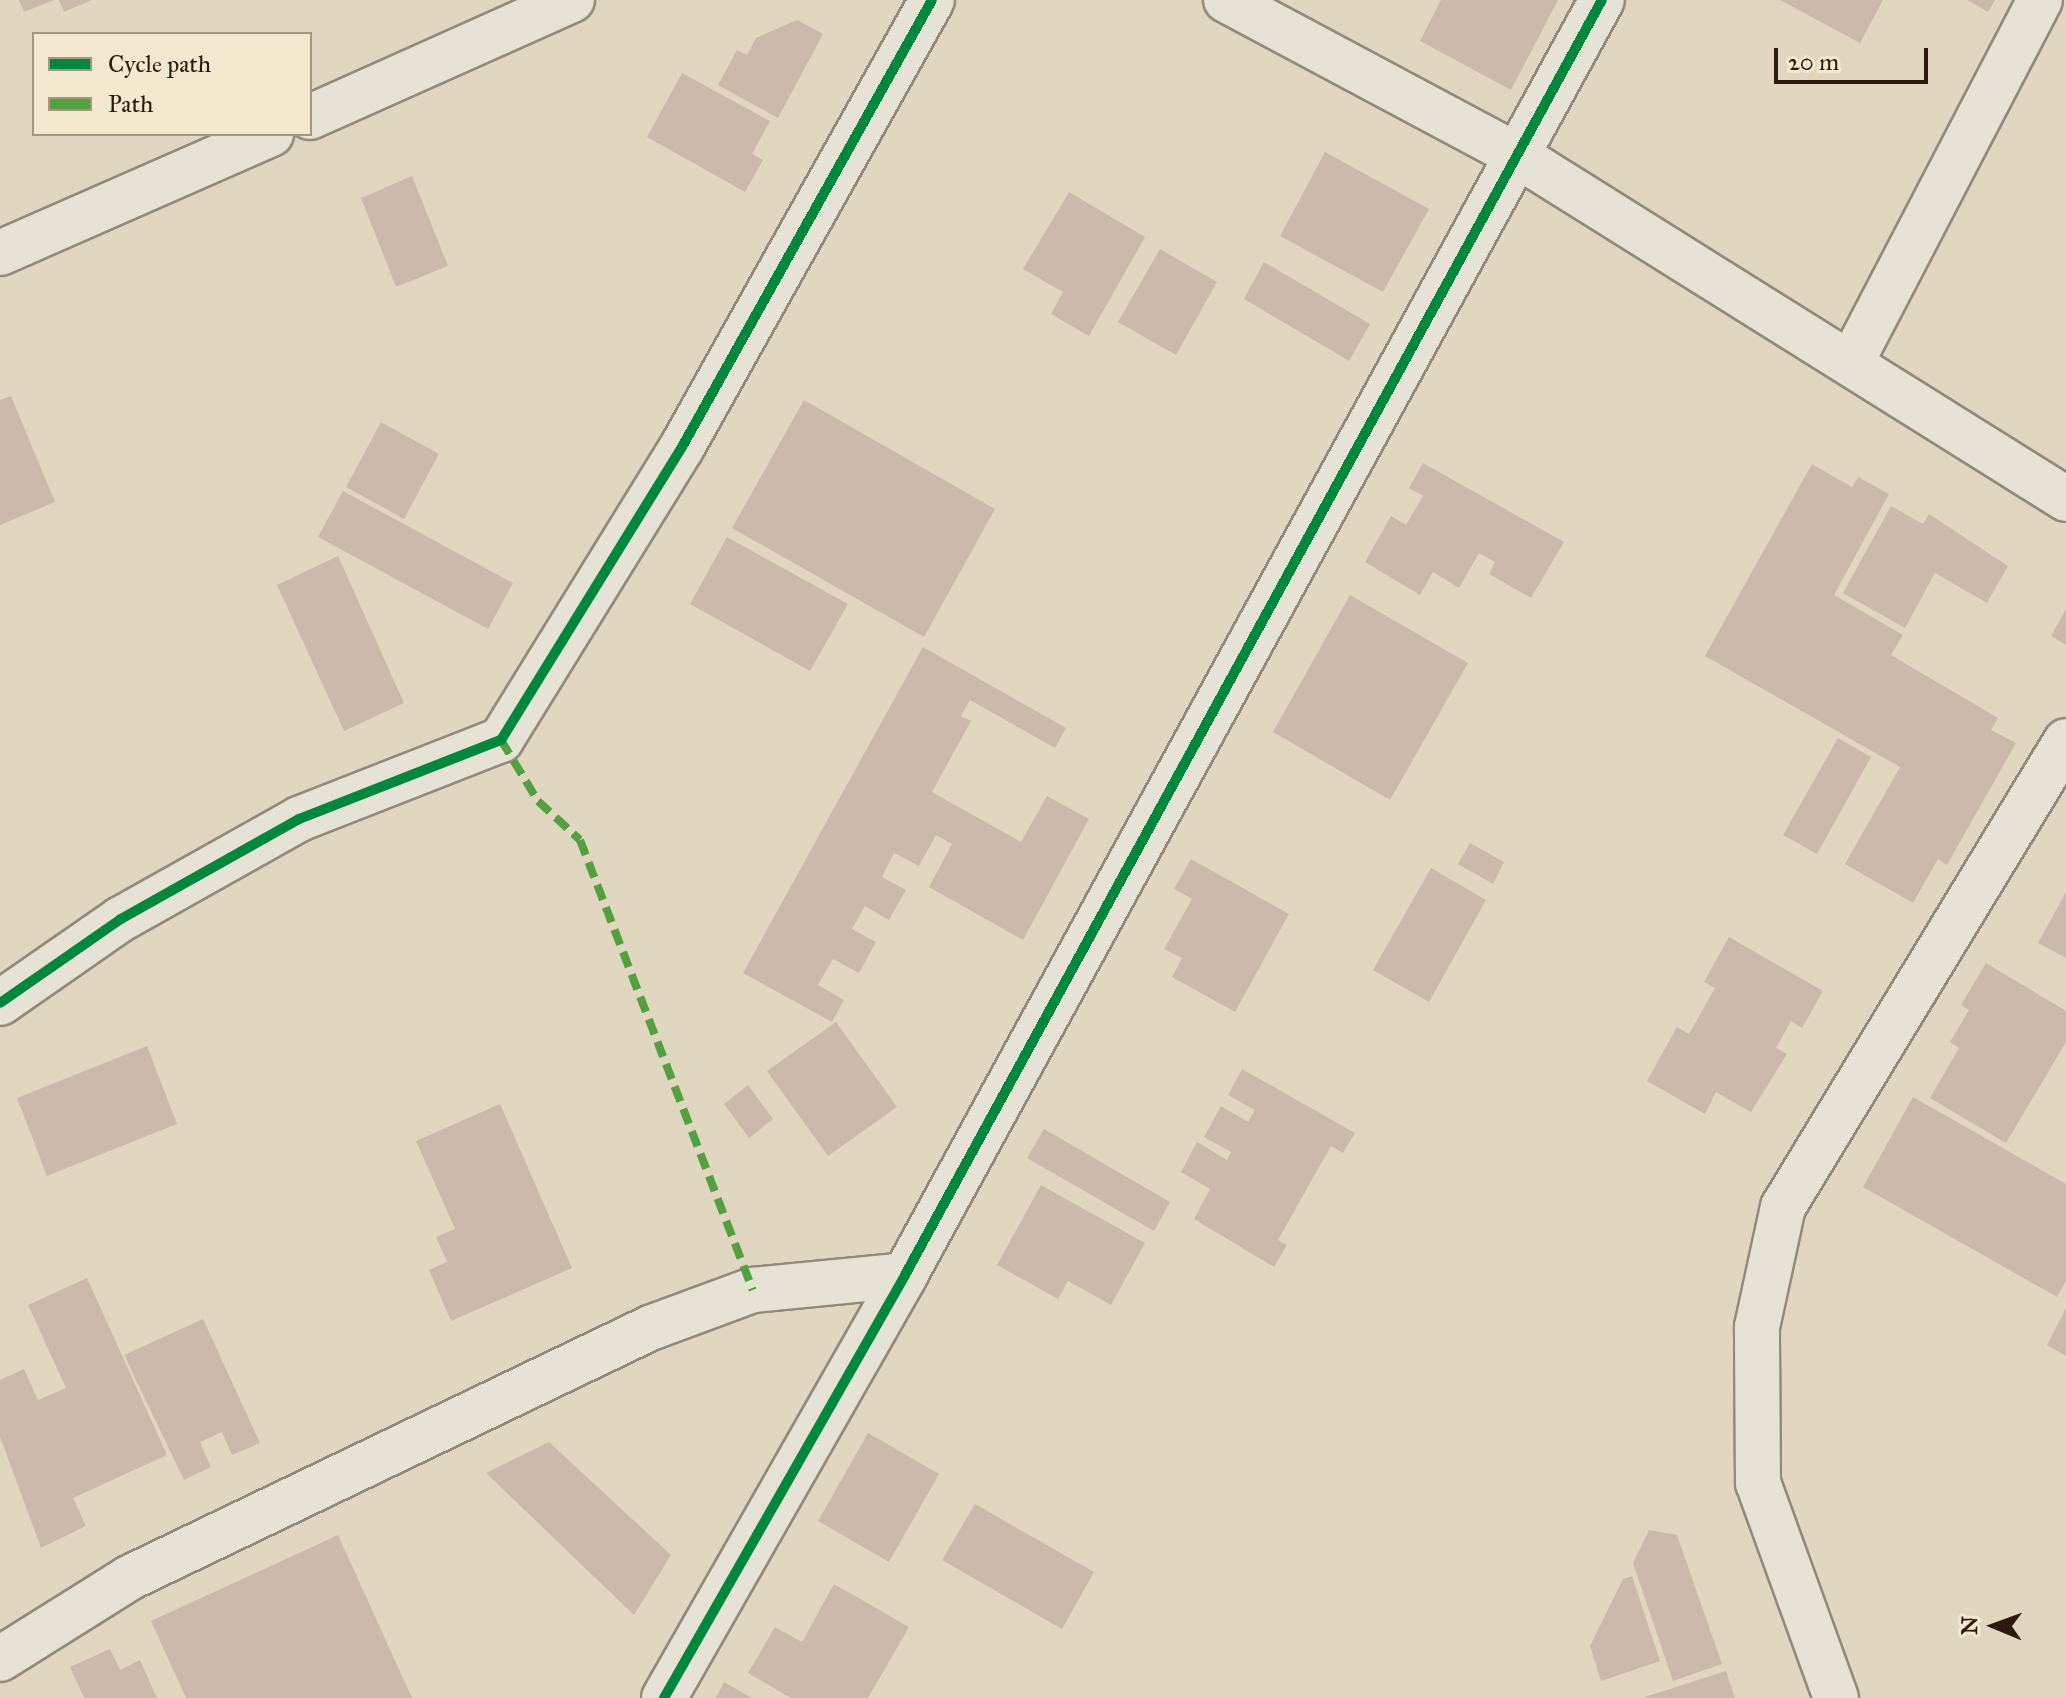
<!DOCTYPE html>
<html>
<head>
<meta charset="utf-8">
<style>
  body { margin:0 }
  #map { position:relative; width:2066px; height:1698px; overflow:hidden; background:#e1d7c1; font-family:"IM FELL Great Primer",serif }
  div>[style] { position:absolute }
  [style*='--x'] { left:calc(var(--x)*1px); top:calc(var(--y)*1px); width:calc(var(--w)*1px); rotate:calc(var(--a)*1deg) }
  .building>* { inset:0; background:#cbb9ac }
  .roads { filter:drop-shadow(2px 0 #92897c) drop-shadow(-2px 0 #92897c) drop-shadow(0 2px #92897c) drop-shadow(0 -2px #92897c) }
  .minor>* { height:44px; margin:-22px; padding:0 22px; transform-origin:22px; border-radius:22px; background:#e7e2d6 }
  .quiet>* { height:8px; margin-top:-4px; transform-origin:0; background:repeating-linear-gradient(90deg,#52a13e 0 16px,transparent 0 24px) }
  .cycleway>* { height:10px; margin:-5px; padding:0 5px; transform-origin:5px; border-radius:5px; background:#00873e }
  span { translate:-50% -50%; white-space:nowrap; text-align:center; line-height:1.15; -webkit-text-stroke:8px #f4e9ce; paint-order:stroke }
  .legend { position:absolute; left:32px; top:32px; width:280px; height:104px; box-sizing:border-box; background:#f4e9ce; border:2px solid #a49681; margin:0; padding:10px 14px; list-style:none; font-size:24px; color:#2d190d }
  .legend li { display:flex; align-items:center; gap:16px; height:40px }
  .legend b { width:40px; border:2px solid #a49681 }
  .north { position:absolute; left:1954px; top:1586px; width:80px; height:80px; -webkit-text-stroke:6px #f4e9ce; paint-order:stroke; rotate:271deg; font-size:22px; font-weight:700; line-height:32px; text-align:center; color:#2d190d }
  .north::after { content:''; display:block; margin:auto; width:28px; height:36px; background:#2d190d; clip-path:polygon(50% 0,100% 100%,50% 72%,0 100%) }
  .scale { position:absolute; left:1774px; top:48px; width:154px; height:36px; box-sizing:border-box; border:4px solid #2d190d; border-top:0; padding-left:10px; font-size:24px; line-height:28px; white-space:nowrap; color:#2d190d; -webkit-text-stroke:6px #f4e9ce; paint-order:stroke }
</style>
</head>
<body>
<div id="map">
  <div class="building">
    <i style="clip-path:polygon(19px 0,54px 0,24px 12px)"></i>
    <i style="clip-path:polygon(59px 0,92px 0,64px 12px)"></i>
    <i style="clip-path:polygon(1441px 0,1558px 0,1511px 90px,1420px 41px)"></i>
    <i style="clip-path:polygon(1780px 0,1883px 0,1860px 43px)"></i>
    <i style="clip-path:polygon(1967px 0,1995px 0,1988px 12px)"></i>
    <i style="clip-path:polygon(797px 20px,823px 34px,778px 118px,718px 85px,737px 50px,747px 55px,756px 38px)"></i>
    <i style="clip-path:polygon(682px 73px,770px 121px,752px 154px,763px 160px,745px 192px,647px 137px)"></i>
    <i style="clip-path:polygon(1325px 152px,1429px 209px,1383px 292px,1280px 236px)"></i>
    <i style="clip-path:polygon(412px 176px,448px 266px,396px 287px,361px 198px)"></i>
    <i style="clip-path:polygon(1069px 192px,1145px 237px,1089px 336px,1051px 314px,1063px 292px,1023px 269px)"></i>
    <i style="clip-path:polygon(1160px 249px,1217px 282px,1176px 355px,1118px 322px)"></i>
    <i style="clip-path:polygon(1264px 262px,1370px 324px,1349px 361px,1244px 299px)"></i>
    <i style="clip-path:polygon(11px 396px,55px 502px,0 525px,0 400px)"></i>
    <i style="clip-path:polygon(804px 400px,995px 509px,924px 637px,732px 528px)"></i>
    <i style="clip-path:polygon(381px 422px,439px 454px,404px 519px,346px 487px)"></i>
    <i style="clip-path:polygon(1423px 463px,1564px 542px,1531px 598px,1489px 574px,1495px 562px,1479px 553px,1459px 588px,1433px 572px,1420px 595px,1365px 562px,1391px 516px,1406px 525px,1423px 496px,1409px 488px)"></i>
    <i style="clip-path:polygon(1812px 464px,1852px 487px,1858px 477px,1889px 494px,1834px 595px,1903px 635px,1891px 655px,1998px 718px,1991px 730px,2016px 743px,1947px 865px,1938px 859px,1913px 903px,1845px 864px,1900px 767px,1705px 656px)"></i>
    <i style="clip-path:polygon(343px 491px,513px 583px,488px 629px,318px 537px)"></i>
    <i style="clip-path:polygon(1891px 506px,1923px 524px,1929px 514px,2008px 566px,1987px 603px,1935px 573px,1905px 628px,1843px 593px)"></i>
    <i style="clip-path:polygon(727px 537px,848px 604px,810px 671px,690px 604px)"></i>
    <i style="clip-path:polygon(338px 556px,404px 703px,344px 731px,277px 585px)"></i>
    <i style="clip-path:polygon(1350px 595px,1468px 663px,1390px 800px,1273px 732px)"></i>
    <i style="clip-path:polygon(2066px 609px,2066px 645px,2051px 636px)"></i>
    <i style="clip-path:polygon(923px 647px,1066px 728px,1055px 748px,970px 700px,961px 716px,971px 721px,932px 792px,1021px 842px,1047px 796px,1089px 819px,1023px 940px,929px 887px,952px 844px,936px 835px,919px 866px,894px 853px,882px 877px,906px 890px,889px 920px,865px 906px,852px 929px,876px 942px,859px 973px,833px 959px,818px 985px,844px 1000px,832px 1022px,743px 973px)"></i>
    <i style="clip-path:polygon(1838px 738px,1871px 757px,1817px 854px,1783px 835px)"></i>
    <i style="clip-path:polygon(1470px 843px,1504px 862px,1493px 884px,1458px 864px)"></i>
    <i style="clip-path:polygon(1191px 859px,1289px 914px,1235px 1012px,1172px 977px,1182px 958px,1164px 949px,1192px 899px,1174px 889px)"></i>
    <i style="clip-path:polygon(1431px 868px,1486px 900px,1429px 1002px,1373px 970px)"></i>
    <i style="clip-path:polygon(2066px 892px,2066px 958px,2038px 943px)"></i>
    <i style="clip-path:polygon(1729px 937px,1823px 991px,1802px 1028px,1791px 1021px,1776px 1048px,1787px 1054px,1751px 1112px,1716px 1092px,1705px 1114px,1647px 1081px,1677px 1027px,1689px 1034px,1715px 988px,1704px 982px)"></i>
    <i style="clip-path:polygon(1986px 963px,2066px 1011px,2066px 1042px,2006px 1143px,1930px 1098px,1959px 1048px,1950px 1042px,1969px 1010px,1961px 1005px)"></i>
    <i style="clip-path:polygon(836px 1022px,897px 1107px,828px 1156px,767px 1071px)"></i>
    <i style="clip-path:polygon(147px 1046px,177px 1124px,47px 1176px,17px 1098px)"></i>
    <i style="clip-path:polygon(1242px 1069px,1355px 1133px,1343px 1153px,1331px 1146px,1278px 1240px,1287px 1245px,1274px 1267px,1194px 1219px,1210px 1189px,1181px 1172px,1197px 1142px,1227px 1160px,1231px 1152px,1204px 1137px,1221px 1106px,1248px 1122px,1255px 1110px,1228px 1095px)"></i>
    <i style="clip-path:polygon(748px 1085px,773px 1119px,749px 1138px,724px 1104px)"></i>
    <i style="clip-path:polygon(1913px 1097px,2066px 1184px,2066px 1281px,2057px 1297px,1863px 1187px)"></i>
    <i style="clip-path:polygon(500px 1104px,572px 1268px,451px 1321px,429px 1270px,447px 1262px,436px 1237px,455px 1229px,416px 1141px)"></i>
    <i style="clip-path:polygon(1044px 1129px,1170px 1202px,1154px 1231px,1027px 1158px)"></i>
    <i style="clip-path:polygon(1041px 1185px,1145px 1243px,1111px 1305px,1068px 1281px,1058px 1299px,997px 1265px)"></i>
    <i style="clip-path:polygon(87px 1278px,167px 1455px,73px 1498px,86px 1526px,41px 1548px,0 1437px,0 1380px,24px 1369px,38px 1400px,66px 1388px,28px 1305px)"></i>
    <i style="clip-path:polygon(2066px 1308px,2066px 1356px,2047px 1345px)"></i>
    <i style="clip-path:polygon(203px 1319px,260px 1443px,232px 1455px,222px 1432px,200px 1442px,211px 1467px,184px 1480px,124px 1355px)"></i>
    <i style="clip-path:polygon(868px 1433px,939px 1474px,889px 1562px,818px 1521px)"></i>
    <i style="clip-path:polygon(549px 1442px,671px 1555px,634px 1615px,486px 1473px)"></i>
    <i style="clip-path:polygon(975px 1504px,1094px 1572px,1062px 1629px,942px 1560px)"></i>
    <i style="clip-path:polygon(1649px 1530px,1677px 1535px,1722px 1664px,1673px 1681px,1633px 1563px)"></i>
    <i style="clip-path:polygon(338px 1535px,412px 1698px,186px 1698px,151px 1621px)"></i>
    <i style="clip-path:polygon(1632px 1576px,1660px 1661px,1601px 1681px,1590px 1646px,1623px 1579px)"></i>
    <i style="clip-path:polygon(834px 1584px,909px 1627px,868px 1698px,791px 1698px,748px 1673px,775px 1627px,802px 1642px)"></i>
    <i style="clip-path:polygon(110px 1649px,120px 1670px,140px 1660px,157px 1698px,84px 1698px,70px 1667px)"></i>
    <i style="clip-path:polygon(1726px 1671px,1735px 1698px,1645px 1698px,1645px 1697px)"></i>
    <i style="clip-path:polygon(724px 1682px,752px 1698px,716px 1698px)"></i>
  </div>
  <div class="roads">
    <div class="minor">
      <i style="--x:1226;--y:0;--w:327;--a:28.1"></i>
      <i style="--x:1515;--y:154;--w:650;--a:32.05"></i>
      <i style="--x:310;--y:117;--w:287;--a:-24.1"></i>
      <i style="--x:0;--y:253;--w:296;--a:-23.7"></i>
      <i style="--x:1852;--y:361;--w:407;--a:-62.5"></i>
      <i style="--x:0;--y:1003;--w:147;--a:-34.8"></i>
      <i style="--x:121;--y:919;--w:204;--a:-29.3"></i>
      <i style="--x:299;--y:819;--w:217;--a:-21.4"></i>
      <i style="--x:501;--y:740;--w:344;--a:-58.3"></i>
      <i style="--x:682;--y:447;--w:512;--a:-60.78"></i>
      <i style="--x:0;--y:1659;--w:152;--a:-32.1"></i>
      <i style="--x:129;--y:1578;--w:578;--a:-25.63"></i>
      <i style="--x:650;--y:1328;--w:110;--a:-20.3"></i>
      <i style="--x:753;--y:1290;--w:153;--a:-5.6"></i>
      <i style="--x:664;--y:1698;--w:487;--a:-60.3"></i>
      <i style="--x:905;--y:1275;--w:1453;--a:-61.34"></i>
      <i style="--x:1836;--y:1698;--w:229;--a:-109.9"></i>
      <i style="--x:1758;--y:1483;--w:156;--a:-90.4"></i>
      <i style="--x:1757;--y:1327;--w:123;--a:-77.8"></i>
      <i style="--x:1783;--y:1207;--w:545;--a:-58.73"></i>
    </div>
  </div>
  <div class="quiet">
    <i style="--x:501;--y:740;--w:71;--a:58.8"></i>
    <i style="--x:538;--y:801;--w:57;--a:42.9"></i>
    <i style="--x:580;--y:840;--w:482;--a:69"></i>
  </div>
  <div class="cycleway">
    <i style="--x:0;--y:1003;--w:147;--a:-34.8"></i>
    <i style="--x:121;--y:919;--w:204;--a:-29.3"></i>
    <i style="--x:299;--y:819;--w:217;--a:-21.4"></i>
    <i style="--x:501;--y:740;--w:344;--a:-58.3"></i>
    <i style="--x:682;--y:447;--w:512;--a:-60.78"></i>
    <i style="--x:664;--y:1698;--w:487;--a:-60.3"></i>
    <i style="--x:905;--y:1275;--w:1453;--a:-61.34"></i>
  </div>
  <ul class="legend">
  <li><b style="height:10px;background:#00873e"></b>Cycle path</li>
  <li><b style="height:10px;background:#52a13e"></b>Path</li>
  </ul>
  <div class="north">N</div>
  <div class="scale">20 m</div>
</div>
</body>
</html>
